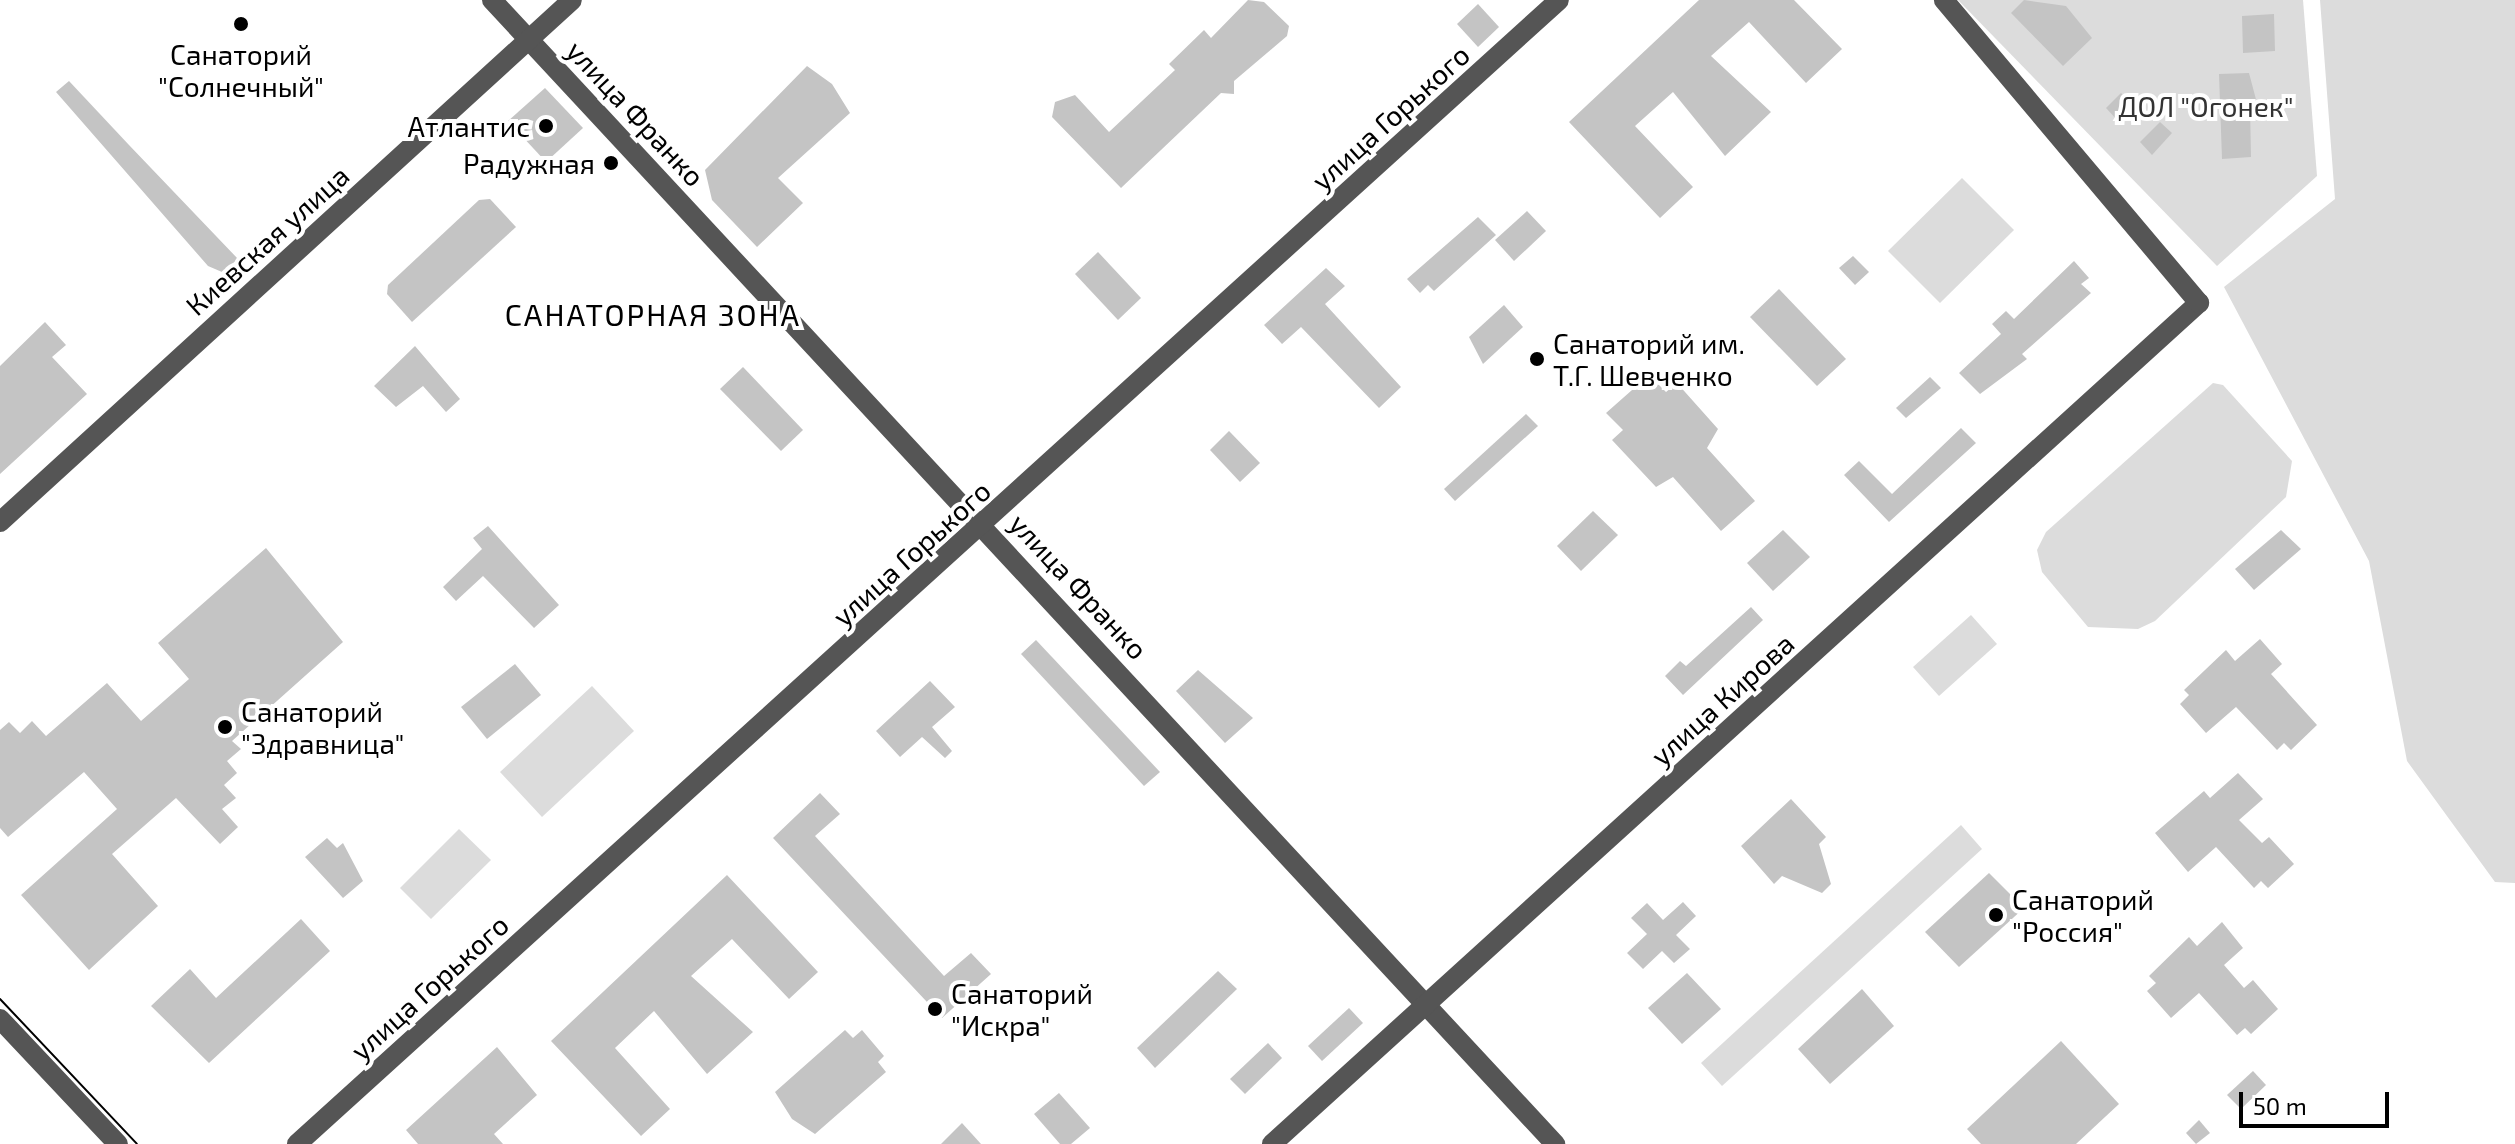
<!DOCTYPE html>
<html>
<head>
<meta charset="utf-8">
<style>
  body { margin:0 }
  #map { position:relative; width:2515px; height:1144px; overflow:hidden; background:#fff; font-family:"Exo 2",sans-serif }
  div>[style] { position:absolute }
  [style*='--x'] { left:calc(var(--x)*1px); top:calc(var(--y)*1px); width:calc(var(--w)*1px); rotate:calc(var(--a)*1deg) }
  .green>* { inset:0; background:#dcdcdc }
  .building>* { inset:0; background:#c4c4c4 }
  .minor>* { height:20px; margin:-10px; padding:0 10px; transform-origin:10px; border-radius:10px; background:#555 }
  .tram>* { height:2px; margin:-1px; padding:0 1px; transform-origin:1px; border-radius:1px; background:#000 }
  .dots>* { width:22px; height:22px; translate:-50% -50%; box-sizing:border-box; border:4px solid #fff; border-radius:50% }
  span { translate:-50% -50%; white-space:nowrap; text-align:center; line-height:1.15; -webkit-text-stroke:8px #fff; paint-order:stroke }
  .poi-label { font-size:28px; color:#000 }
  .right { translate:-100% -50%; text-align:right }
  .left { translate:0 -50%; text-align:left }
  .park-label { font-size:28px; color:#333 }
  .street-label { font-size:28px; color:#000 }
  .neighbourhood-label { font-size:30px; color:#000; letter-spacing:2px }
  .scale { position:absolute; left:2239px; top:1092px; width:150px; height:36px; box-sizing:border-box; border:4px solid #000; border-top:0; padding-left:10px; font-size:24px; line-height:28px; white-space:nowrap; color:#000; -webkit-text-stroke:6px #fff; paint-order:stroke }
</style>
</head>
<body>
<div id="map">
  <div class="green">
    <i style="clip-path:polygon(1958px 0,2303px 0,2317px 176px,2217px 266px)"></i>
    <i style="clip-path:polygon(2320px 0,2515px 0,2515px 883px,2495px 882px,2407px 761px,2369px 561px,2224px 287px,2335px 199px)"></i>
    <i style="clip-path:polygon(1962px 178px,2014px 230px,1940px 303px,1888px 251px)"></i>
    <i style="clip-path:polygon(2213px 383px,2223px 385px,2292px 461px,2286px 497px,2155px 621px,2138px 629px,2088px 627px,2042px 572px,2037px 550px,2046px 532px)"></i>
    <i style="clip-path:polygon(1971px 615px,1997px 644px,1939px 696px,1913px 667px)"></i>
    <i style="clip-path:polygon(592px 686px,634px 731px,542px 817px,500px 772px)"></i>
    <i style="clip-path:polygon(1961px 825px,1982px 849px,1722px 1086px,1701px 1063px)"></i>
    <i style="clip-path:polygon(459px 829px,491px 860px,431px 919px,400px 888px)"></i>
  </div>
  <div class="building">
    <i style="clip-path:polygon(1248px 0,1264px 2px,1289px 26px,1287px 36px,1234px 81px,1234px 94px,1221px 93px,1121px 188px,1052px 117px,1055px 102px,1075px 95px,1109px 132px,1175px 70px,1169px 64px,1204px 30px,1211px 38px)"></i>
    <i style="clip-path:polygon(1699px 0,1794px 0,1842px 49px,1806px 83px,1749px 22px,1711px 56px,1771px 112px,1725px 156px,1673px 92px,1635px 126px,1693px 187px,1660px 218px,1569px 122px)"></i>
    <i style="clip-path:polygon(2024px 0,2066px 6px,2092px 38px,2063px 66px,2011px 13px)"></i>
    <i style="clip-path:polygon(1478px 4px,1499px 27px,1478px 47px,1457px 24px)"></i>
    <i style="clip-path:polygon(2274px 14px,2275px 51px,2243px 53px,2242px 16px)"></i>
    <i style="clip-path:polygon(807px 66px,832px 84px,850px 113px,778px 178px,803px 203px,757px 247px,712px 200px,705px 170px)"></i>
    <i style="clip-path:polygon(2249px 73px,2258px 107px,2250px 107px,2251px 157px,2222px 159px,2219px 74px)"></i>
    <i style="clip-path:polygon(69px 81px,129px 145px,238px 259px,222px 272px,208px 266px,56px 92px)"></i>
    <i style="clip-path:polygon(545px 88px,583px 128px,546px 162px,508px 121px)"></i>
    <i style="clip-path:polygon(2121px 93px,2134px 105px,2118px 121px,2106px 108px)"></i>
    <i style="clip-path:polygon(2160px 122px,2172px 133px,2152px 155px,2140px 142px)"></i>
    <i style="clip-path:polygon(490px 199px,516px 227px,412px 322px,387px 294px,388px 285px,479px 200px)"></i>
    <i style="clip-path:polygon(1527px 211px,1546px 231px,1514px 261px,1495px 240px)"></i>
    <i style="clip-path:polygon(1478px 217px,1496px 235px,1434px 291px,1428px 285px,1420px 293px,1407px 279px)"></i>
    <i style="clip-path:polygon(1098px 252px,1141px 298px,1118px 320px,1075px 274px)"></i>
    <i style="clip-path:polygon(1853px 256px,1869px 272px,1855px 285px,1839px 268px)"></i>
    <i style="clip-path:polygon(2074px 261px,2089px 278px,2081px 284px,2091px 293px,2022px 354px,2027px 359px,1980px 394px,1959px 373px,2001px 334px,1992px 324px,2006px 311px,2014px 319px)"></i>
    <i style="clip-path:polygon(1326px 268px,1345px 286px,1325px 304px,1401px 387px,1379px 408px,1301px 327px,1282px 344px,1264px 325px)"></i>
    <i style="clip-path:polygon(1779px 289px,1846px 359px,1817px 386px,1750px 317px)"></i>
    <i style="clip-path:polygon(1504px 305px,1523px 327px,1483px 364px,1469px 337px)"></i>
    <i style="clip-path:polygon(45px 322px,66px 345px,52px 357px,87px 394px,0 474px,0 366px)"></i>
    <i style="clip-path:polygon(415px 346px,460px 399px,446px 412px,423px 386px,396px 407px,374px 386px)"></i>
    <i style="clip-path:polygon(743px 367px,803px 430px,781px 451px,720px 389px)"></i>
    <i style="clip-path:polygon(1649px 375px,1666px 392px,1677px 383px,1718px 429px,1707px 448px,1755px 501px,1721px 531px,1673px 477px,1656px 487px,1612px 440px,1623px 430px,1606px 413px)"></i>
    <i style="clip-path:polygon(1930px 377px,1941px 388px,1906px 418px,1896px 408px)"></i>
    <i style="clip-path:polygon(1526px 414px,1538px 426px,1455px 501px,1444px 489px)"></i>
    <i style="clip-path:polygon(1961px 428px,1976px 443px,1889px 522px,1844px 475px,1859px 461px,1892px 494px)"></i>
    <i style="clip-path:polygon(1229px 431px,1260px 463px,1240px 482px,1210px 450px)"></i>
    <i style="clip-path:polygon(1593px 511px,1618px 535px,1581px 571px,1557px 546px)"></i>
    <i style="clip-path:polygon(488px 526px,559px 605px,534px 628px,483px 576px,456px 601px,443px 587px,482px 549px,473px 538px)"></i>
    <i style="clip-path:polygon(1783px 530px,1810px 557px,1773px 591px,1747px 563px)"></i>
    <i style="clip-path:polygon(2281px 530px,2301px 549px,2254px 590px,2235px 569px)"></i>
    <i style="clip-path:polygon(266px 548px,343px 642px,232px 741px,241px 749px,227px 761px,237px 773px,224px 785px,236px 798px,222px 809px,238px 827px,220px 844px,176px 798px,112px 854px,158px 906px,89px 970px,21px 895px,117px 809px,84px 772px,8px 837px,0 828px,0 730px,9px 722px,20px 733px,32px 721px,46px 736px,107px 683px,141px 721px,189px 679px,158px 643px)"></i>
    <i style="clip-path:polygon(1751px 607px,1763px 620px,1683px 695px,1665px 676px,1680px 661px,1686px 666px)"></i>
    <i style="clip-path:polygon(2260px 639px,2282px 664px,2271px 674px,2317px 725px,2291px 750px,2284px 743px,2277px 750px,2236px 707px,2206px 733px,2180px 704px,2189px 695px,2184px 690px,2226px 650px,2235px 661px)"></i>
    <i style="clip-path:polygon(1036px 640px,1160px 772px,1144px 786px,1021px 654px)"></i>
    <i style="clip-path:polygon(515px 664px,541px 695px,487px 739px,461px 707px)"></i>
    <i style="clip-path:polygon(1198px 670px,1253px 718px,1225px 743px,1176px 691px)"></i>
    <i style="clip-path:polygon(930px 681px,955px 707px,932px 727px,952px 751px,945px 758px,922px 737px,900px 757px,876px 731px)"></i>
    <i style="clip-path:polygon(2238px 773px,2263px 799px,2239px 820px,2262px 843px,2269px 837px,2294px 864px,2268px 888px,2261px 881px,2254px 888px,2216px 847px,2188px 872px,2155px 833px,2204px 791px,2210px 798px)"></i>
    <i style="clip-path:polygon(820px 793px,840px 814px,815px 836px,944px 976px,971px 953px,991px 974px,942px 1018px,773px 838px)"></i>
    <i style="clip-path:polygon(1791px 799px,1826px 837px,1819px 844px,1831px 884px,1822px 893px,1782px 876px,1774px 884px,1741px 846px)"></i>
    <i style="clip-path:polygon(327px 838px,337px 848px,343px 843px,363px 881px,343px 898px,305px 857px)"></i>
    <i style="clip-path:polygon(1989px 873px,2024px 908px,1959px 967px,1925px 932px)"></i>
    <i style="clip-path:polygon(727px 875px,818px 972px,789px 999px,732px 939px,691px 976px,753px 1032px,707px 1074px,654px 1011px,615px 1048px,670px 1109px,641px 1136px,551px 1041px)"></i>
    <i style="clip-path:polygon(1683px 902px,1696px 916px,1676px 935px,1690px 949px,1674px 963px,1662px 951px,1643px 969px,1627px 953px,1647px 934px,1631px 918px,1647px 903px,1663px 920px)"></i>
    <i style="clip-path:polygon(301px 919px,330px 951px,209px 1063px,151px 1006px,190px 969px,216px 998px)"></i>
    <i style="clip-path:polygon(2222px 922px,2243px 948px,2224px 965px,2244px 988px,2253px 980px,2278px 1009px,2251px 1034px,2245px 1028px,2237px 1035px,2199px 993px,2171px 1018px,2147px 991px,2156px 983px,2149px 976px,2189px 937px,2197px 946px)"></i>
    <i style="clip-path:polygon(1218px 971px,1237px 989px,1155px 1068px,1137px 1048px)"></i>
    <i style="clip-path:polygon(1687px 973px,1721px 1009px,1682px 1044px,1648px 1008px)"></i>
    <i style="clip-path:polygon(1862px 989px,1894px 1026px,1830px 1084px,1798px 1049px)"></i>
    <i style="clip-path:polygon(1349px 1008px,1363px 1023px,1322px 1061px,1308px 1046px)"></i>
    <i style="clip-path:polygon(845px 1030px,853px 1038px,862px 1030px,884px 1056px,878px 1062px,886px 1072px,815px 1134px,792px 1119px,775px 1092px)"></i>
    <i style="clip-path:polygon(2061px 1041px,2119px 1104px,2076px 1144px,1981px 1144px,1967px 1129px)"></i>
    <i style="clip-path:polygon(1268px 1043px,1282px 1058px,1245px 1094px,1230px 1079px)"></i>
    <i style="clip-path:polygon(497px 1047px,537px 1095px,494px 1134px,503px 1144px,418px 1144px,406px 1130px)"></i>
    <i style="clip-path:polygon(2253px 1071px,2266px 1085px,2241px 1109px,2227px 1095px)"></i>
    <i style="clip-path:polygon(1059px 1093px,1090px 1128px,1071px 1144px,1060px 1144px,1034px 1114px)"></i>
    <i style="clip-path:polygon(2199px 1120px,2210px 1133px,2196px 1144px,2186px 1133px)"></i>
    <i style="clip-path:polygon(962px 1123px,981px 1144px,941px 1144px)"></i>
  </div>
  <div class="minor">
    <i style="--x:492;--y:0;--w:1562;--a:47.1"></i>
    <i style="--x:0;--y:522;--w:774;--a:-42.38"></i>
    <i style="--x:0;--y:1019;--w:172;--a:46.7"></i>
    <i style="--x:297;--y:1144;--w:1703;--a:-42.19"></i>
    <i style="--x:1272;--y:1144;--w:1252;--a:-42.22"></i>
    <i style="--x:2199;--y:303;--w:396;--a:-130.1"></i>
  </div>
  <div class="tram">
    <i style="--x:0;--y:999;--w:199;--a:46.6"></i>
  </div>
  <div class="dots">
    <i style="left:241px;top:24px;background:#000"></i>
    <i style="left:546px;top:126px;background:#000"></i>
    <i style="left:611px;top:163px;background:#000"></i>
    <i style="left:1537px;top:359px;background:#000"></i>
    <i style="left:225px;top:727px;background:#000"></i>
    <i style="left:1996px;top:915px;background:#000"></i>
    <i style="left:935px;top:1009px;background:#000"></i>
  </div>
  <div class="poi-label">
    <span style="left:241px;top:70px">Санаторий<br>"Солнечный"</span>
    <span class="right" style="left:530px;top:126px">Атлантис</span>
    <span class="right" style="left:595px;top:163px">Радужная</span>
    <span class="left" style="left:1553px;top:359px">Санаторий им.<br>Т.Г. Шевченко</span>
    <span class="left" style="left:241px;top:727px">Санаторий<br>"Здравница"</span>
    <span class="left" style="left:2012px;top:915px">Санаторий<br>"Россия"</span>
    <span class="left" style="left:951px;top:1009px">Санаторий<br>"Искра"</span>
  </div>
  <div class="park-label">
    <span style="left:2206px;top:106px">ДОЛ "Огонек"</span>
  </div>
  <div class="street-label">
    <span style="left:636px;top:113px;rotate:47deg">улица Франко</span>
    <span style="left:1390px;top:117px;rotate:-42deg">улица Горького</span>
    <span style="left:267px;top:240px;rotate:-42deg">Киевская улица</span>
    <span style="left:911px;top:553px;rotate:-42deg">улица Горького</span>
    <span style="left:1079px;top:586px;rotate:47deg">улица Франко</span>
    <span style="left:1722px;top:699px;rotate:-42deg">улица Кирова</span>
    <span style="left:429px;top:987px;rotate:-42deg">улица Горького</span>
  </div>
  <div class="neighbourhood-label">
    <span style="left:653px;top:314px">САНАТОРНАЯ ЗОНА</span>
  </div>
  <div class="scale">50 m</div>
</div>
</body>
</html>
